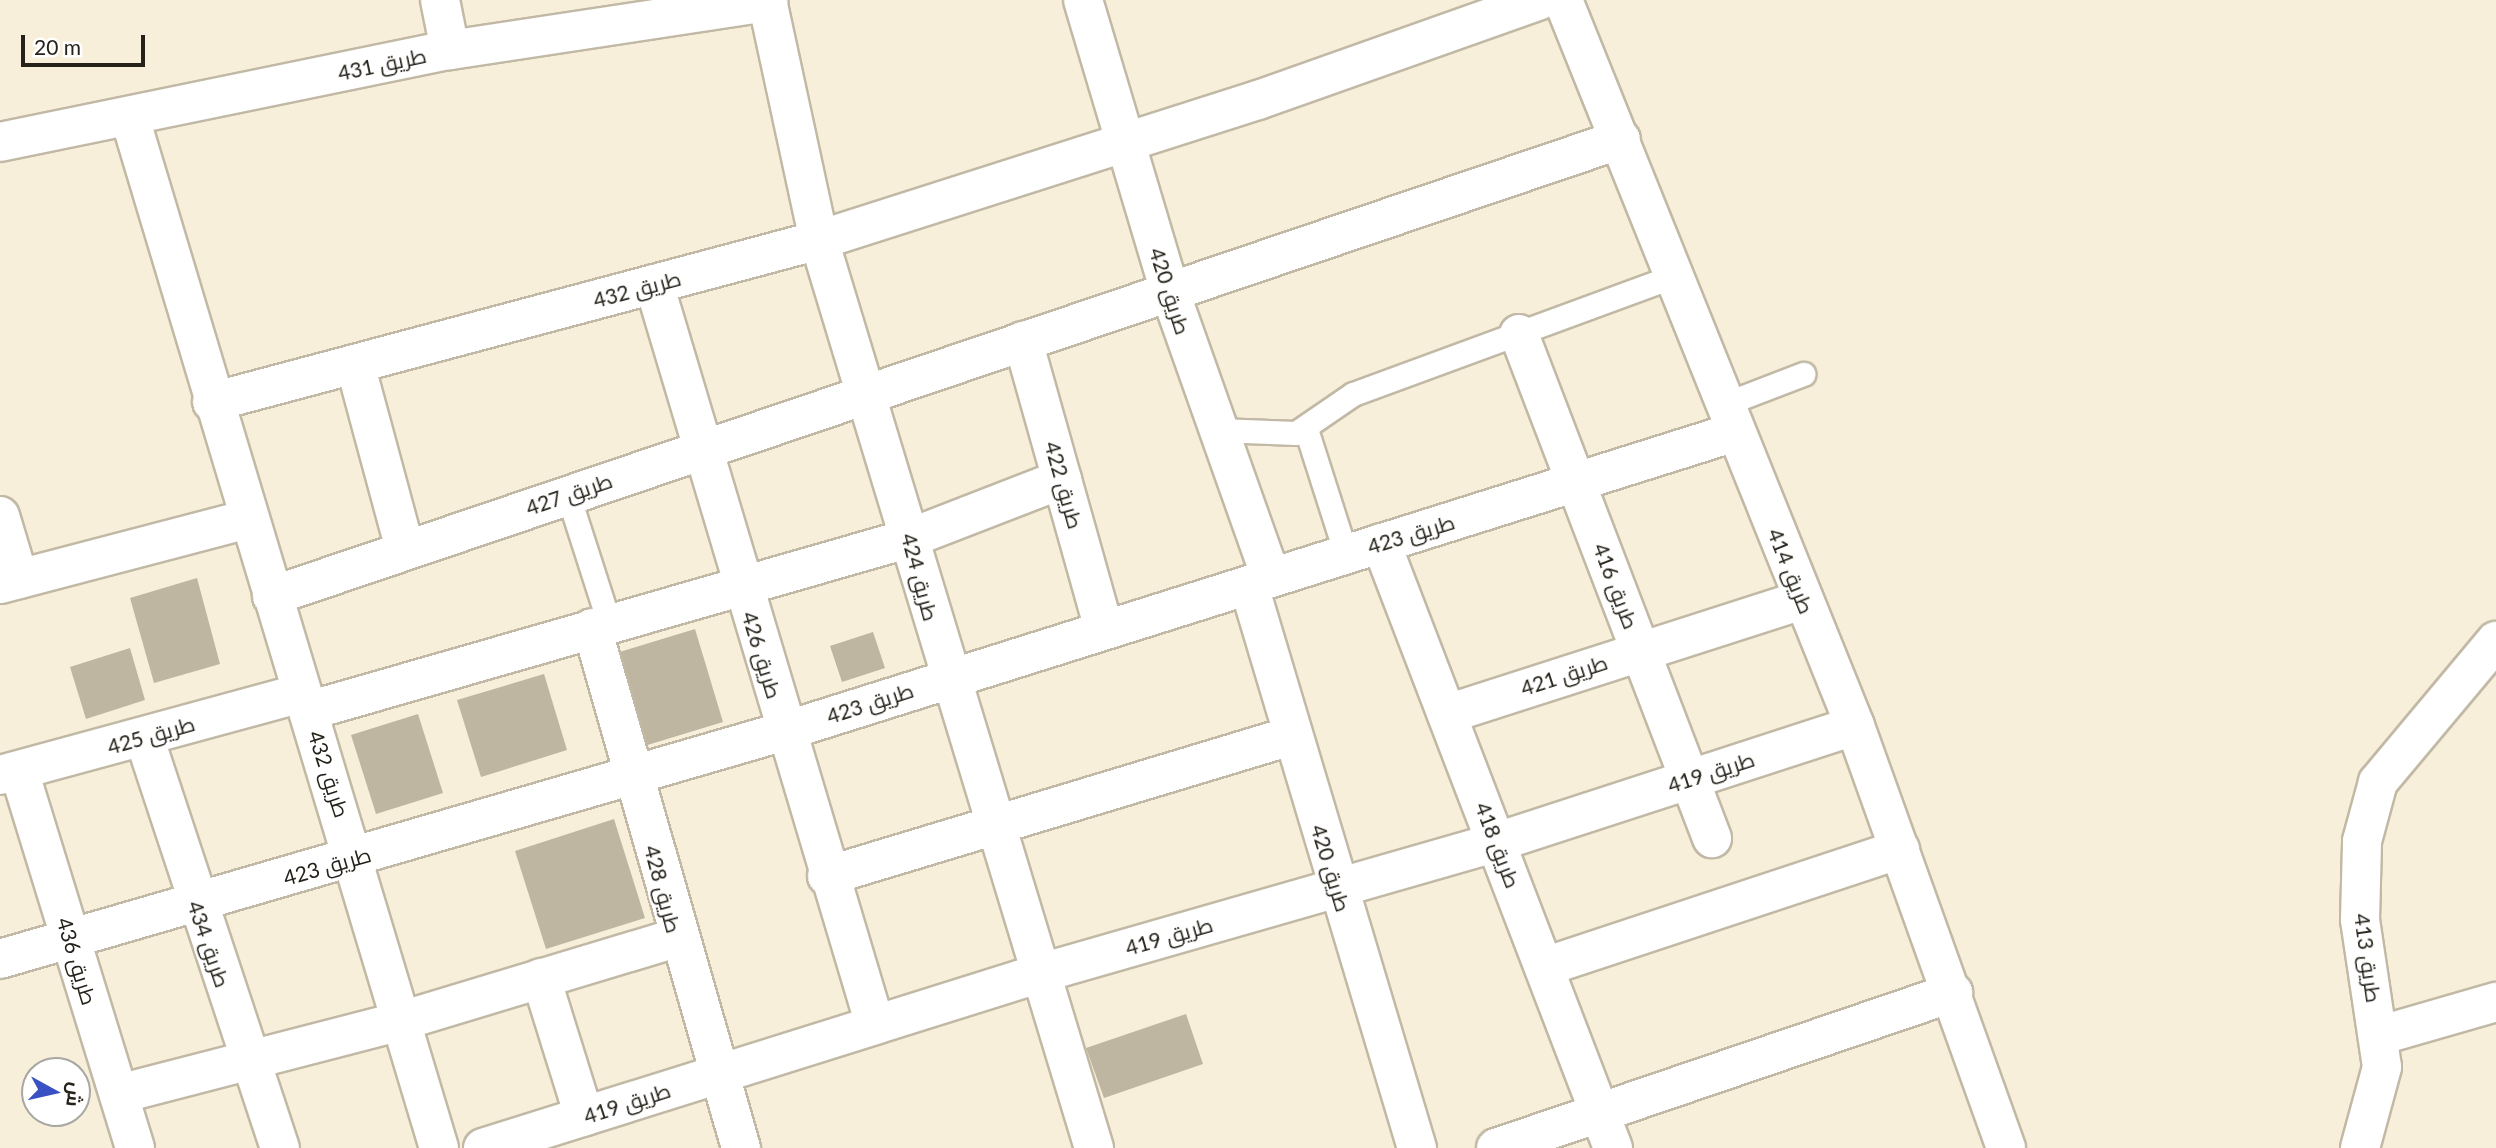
<!DOCTYPE html>
<html>
<head>
<meta charset="utf-8">
<style>
  body { margin:0 }
  #map { position:relative; width:2496px; height:1148px; overflow:hidden; background:#f7efda; font-family:Lato,Cairo,sans-serif }
  div>[style] { position:absolute }
  [style*='--x'] { left:calc(var(--x)*1px); top:calc(var(--y)*1px); width:calc(var(--w)*1px); rotate:calc(var(--a)*1deg) }
  .building>* { inset:0; background:#beb6a1 }
  .roads { filter:drop-shadow(2px 0 #c1b9a5) drop-shadow(-2px 0 #c1b9a5) drop-shadow(0 2px #c1b9a5) drop-shadow(0 -2px #c1b9a5) }
  .service>* { height:23px; margin:-11.5px; padding:0 11.5px; transform-origin:11.5px; border-radius:11.5px; background:#fff }
  .minor>* { height:38px; margin:-19px; padding:0 19px; transform-origin:19px; border-radius:19px; background:#fff }
  span { translate:-50% -50%; white-space:nowrap; text-align:center; line-height:1.15; -webkit-text-stroke:5px #fff; paint-order:stroke }
  .street-label { font-size:21px; color:#25221a }
  .north { position:absolute; left:21px; top:1057px; width:70px; height:70px; box-sizing:border-box; background:#fff; border:2px solid #a8a7a3; border-radius:50%; rotate:98deg; font-size:19px; font-weight:700; line-height:28px; text-align:center; color:#25221a }
  .north::after { content:''; display:block; margin:auto; width:24px; height:32px; background:#3a51c3; clip-path:polygon(50% 0,100% 100%,50% 72%,0 100%) }
  .scale { position:absolute; left:21px; top:35px; width:124px; height:32px; box-sizing:border-box; border:4px solid #25221a; border-top:0; padding-left:9px; font-size:21px; line-height:24px; white-space:nowrap; color:#25221a; -webkit-text-stroke:5px #fff; paint-order:stroke }
</style>
</head>
<body>
<div id="map">
  <div class="building">
    <i style="clip-path:polygon(197px 578px,220px 664px,154px 683px,130px 598px)"></i>
    <i style="clip-path:polygon(695px 629px,723px 722px,641px 747px,613px 654px)"></i>
    <i style="clip-path:polygon(873px 632px,885px 668px,842px 682px,830px 646px)"></i>
    <i style="clip-path:polygon(130px 648px,145px 700px,86px 719px,70px 667px)"></i>
    <i style="clip-path:polygon(544px 674px,567px 750px,481px 777px,457px 700px)"></i>
    <i style="clip-path:polygon(418px 714px,443px 793px,376px 814px,351px 735px)"></i>
    <i style="clip-path:polygon(614px 819px,645px 918px,546px 949px,515px 851px)"></i>
    <i style="clip-path:polygon(1186px 1014px,1203px 1064px,1104px 1098px,1086px 1048px)"></i>
  </div>
  <div class="roads">
    <div class="service">
      <i style="--x:1725;--y:404;--w:84;--a:-21"></i>
      <i style="--x:1306;--y:429;--w:131;--a:72.3"></i>
      <i style="--x:1218;--y:430;--w:78;--a:2.2"></i>
      <i style="--x:1296;--y:433;--w:69;--a:-34.4"></i>
      <i style="--x:1353;--y:394;--w:342;--a:-20.2"></i>
      <i style="--x:568;--y:495;--w:134;--a:72.2"></i>
    </div>
    <div class="minor">
      <i style="--x:440;--y:0;--w:51;--a:78.7"></i>
      <i style="--x:767;--y:0;--w:246;--a:77.8"></i>
      <i style="--x:819;--y:240;--w:949;--a:73.15"></i>
      <i style="--x:1083;--y:0;--w:308;--a:73.4"></i>
      <i style="--x:1171;--y:295;--w:300;--a:70.5"></i>
      <i style="--x:1563;--y:0;--w:783;--a:68.09"></i>
      <i style="--x:1855;--y:726;--w:448;--a:70.3"></i>
      <i style="--x:130;--y:118;--w:1075;--a:73.3"></i>
      <i style="--x:0;--y:142;--w:459;--a:-11.6"></i>
      <i style="--x:450;--y:50;--w:322;--a:-8.6"></i>
      <i style="--x:654;--y:284;--w:773;--a:73.39"></i>
      <i style="--x:1519;--y:334;--w:540;--a:69.05"></i>
      <i style="--x:1023;--y:341;--w:300;--a:74.3"></i>
      <i style="--x:355;--y:364;--w:192;--a:74.9"></i>
      <i style="--x:212;--y:402;--w:628;--a:-14.94"></i>
      <i style="--x:819;--y:240;--w:461;--a:-17.7"></i>
      <i style="--x:1258;--y:100;--w:299;--a:-19.5"></i>
      <i style="--x:0;--y:516;--w:66;--a:73.2"></i>
      <i style="--x:1381;--y:543;--w:648;--a:69.02"></i>
      <i style="--x:0;--y:584;--w:256;--a:-14.7"></i>
      <i style="--x:1249;--y:586;--w:587;--a:73.36"></i>
      <i style="--x:272;--y:596;--w:1424;--a:-18.71"></i>
      <i style="--x:592;--y:628;--w:541;--a:74.01"></i>
      <i style="--x:308;--y:711;--w:626;--a:-16.03"></i>
      <i style="--x:910;--y:538;--w:163;--a:-21.2"></i>
      <i style="--x:1447;--y:714;--w:374;--a:-17.8"></i>
      <i style="--x:144;--y:737;--w:433;--a:71.7"></i>
      <i style="--x:20;--y:774;--w:391;--a:72.9"></i>
      <i style="--x:0;--y:775;--w:313;--a:-15.2"></i>
      <i style="--x:827;--y:876;--w:486;--a:-16.8"></i>
      <i style="--x:0;--y:959;--w:817;--a:-16.2"></i>
      <i style="--x:785;--y:731;--w:996;--a:-17.47"></i>
      <i style="--x:1544;--y:967;--w:375;--a:-18.3"></i>
      <i style="--x:541;--y:978;--w:145;--a:72.7"></i>
      <i style="--x:2378;--y:1036;--w:123;--a:-16.1"></i>
      <i style="--x:119;--y:1094;--w:291;--a:-14.5"></i>
      <i style="--x:401;--y:1021;--w:287;--a:-16.8"></i>
      <i style="--x:483;--y:1148;--w:585;--a:-17.41"></i>
      <i style="--x:1041;--y:973;--w:474;--a:-16"></i>
      <i style="--x:1497;--y:842;--w:376;--a:-18"></i>
      <i style="--x:1496;--y:1148;--w:483;--a:-18.8"></i>
      <i style="--x:2360;--y:1148;--w:84;--a:-74.8"></i>
      <i style="--x:2382;--y:1067;--w:149;--a:-98.5"></i>
      <i style="--x:2360;--y:920;--w:79;--a:-88.5"></i>
      <i style="--x:2362;--y:841;--w:61;--a:-74.8"></i>
      <i style="--x:2378;--y:782;--w:184;--a:-50.1"></i>
    </div>
  </div>
  <div class="street-label">
    <span style="left:382px;top:64px;rotate:-12deg">طريق 431</span>
    <span style="left:637px;top:289px;rotate:-15deg">طريق 432</span>
    <span style="left:1170px;top:291px;rotate:72deg">طريق 420</span>
    <span style="left:1064px;top:485px;rotate:74deg">طريق 422</span>
    <span style="left:569px;top:494px;rotate:-19deg">طريق 427</span>
    <span style="left:1411px;top:534px;rotate:-17deg">طريق 423</span>
    <span style="left:1791px;top:571px;rotate:68deg">طريق 414</span>
    <span style="left:920px;top:577px;rotate:75deg">طريق 424</span>
    <span style="left:1616px;top:586px;rotate:69deg">طريق 416</span>
    <span style="left:762px;top:655px;rotate:73deg">طريق 426</span>
    <span style="left:1564px;top:675px;rotate:-18deg">طريق 421</span>
    <span style="left:870px;top:703px;rotate:-18deg">طريق 423</span>
    <span style="left:151px;top:735px;rotate:-16deg">طريق 425</span>
    <span style="left:1711px;top:772px;rotate:-18deg">طريق 419</span>
    <span style="left:329px;top:774px;rotate:72deg">طريق 432</span>
    <span style="left:1498px;top:845px;rotate:69deg">طريق 418</span>
    <span style="left:327px;top:866px;rotate:-16deg">طريق 423</span>
    <span style="left:1331px;top:868px;rotate:73deg">طريق 420</span>
    <span style="left:663px;top:889px;rotate:75deg">طريق 428</span>
    <span style="left:1169px;top:936px;rotate:-16deg">طريق 419</span>
    <span style="left:209px;top:944px;rotate:71deg">طريق 434</span>
    <span style="left:2368px;top:958px;rotate:82deg">طريق 413</span>
    <span style="left:77px;top:961px;rotate:73deg">طريق 436</span>
    <span style="left:627px;top:1103px;rotate:-18deg">طريق 419</span>
  </div>
  <div class="north">ش</div>
  <div class="scale">20 m</div>
</div>
</body>
</html>
